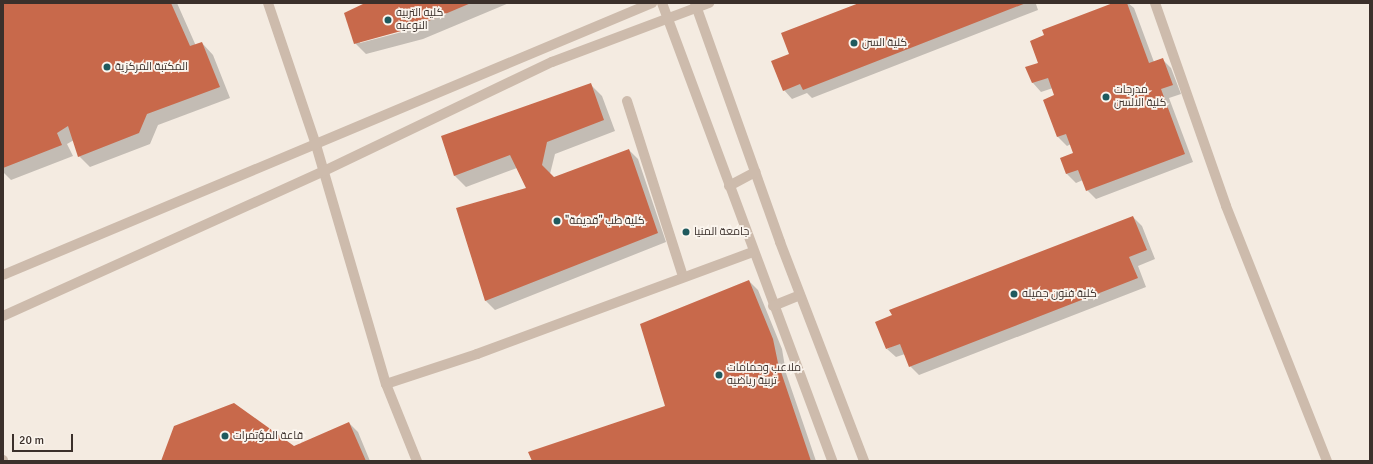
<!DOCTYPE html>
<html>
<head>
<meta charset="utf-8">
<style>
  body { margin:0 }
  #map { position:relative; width:1373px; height:464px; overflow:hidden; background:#f4ebe1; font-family:Signika,Cairo,sans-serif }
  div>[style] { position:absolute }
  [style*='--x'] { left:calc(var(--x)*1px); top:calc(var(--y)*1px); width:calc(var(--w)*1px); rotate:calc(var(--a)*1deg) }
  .shadow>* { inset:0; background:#0003 }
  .building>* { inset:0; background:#c8694b }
  .service>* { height:10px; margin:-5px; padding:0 5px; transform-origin:5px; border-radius:5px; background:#cdbbac }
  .dots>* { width:11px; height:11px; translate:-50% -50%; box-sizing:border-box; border:2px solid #fbf5ee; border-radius:50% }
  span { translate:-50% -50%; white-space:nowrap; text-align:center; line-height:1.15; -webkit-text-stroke:3.5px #fbf5ee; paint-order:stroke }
  .poi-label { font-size:11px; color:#3b302b }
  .left { translate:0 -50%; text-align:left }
  .frame { position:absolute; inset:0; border:4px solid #3b302b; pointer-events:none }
  .scale { position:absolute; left:12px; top:434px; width:61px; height:18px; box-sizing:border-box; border:2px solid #3b302b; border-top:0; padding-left:5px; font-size:12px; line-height:14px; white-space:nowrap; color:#3b302b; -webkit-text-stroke:3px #fbf5ee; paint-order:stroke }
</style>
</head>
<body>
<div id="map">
  <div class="shadow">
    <i style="clip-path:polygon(3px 3px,177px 3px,196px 46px,202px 43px,213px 55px,230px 98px,158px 125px,150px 144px,90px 167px,79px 156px,74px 140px,67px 144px,73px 156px,11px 180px,3px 172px)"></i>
    <i style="clip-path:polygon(evenodd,367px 3px,509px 3px,423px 39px,366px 54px,355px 43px,367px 3px,417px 26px,417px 28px,360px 43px,360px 41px,417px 26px)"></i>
    <i style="clip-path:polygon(862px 3px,1038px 3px,1036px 4px,1038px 10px,812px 98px,807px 93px,792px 99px,784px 90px,791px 54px)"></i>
    <i style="clip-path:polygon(1115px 3px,1128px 3px,1134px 8px,1154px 62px,1162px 59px,1171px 68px,1181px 94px,1169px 98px,1193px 162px,1096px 199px,1087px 190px,1083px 180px,1076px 183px,1067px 174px,1061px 159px,1075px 154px,1071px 144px,1067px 146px,1058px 137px,1044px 100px,1056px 96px,1053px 88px,1041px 92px,1033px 83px,1027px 68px,1039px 63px)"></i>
    <i style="clip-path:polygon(591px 85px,602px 96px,615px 131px,555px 154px,550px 174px,554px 178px,629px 150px,638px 159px,666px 242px,495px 310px,486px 301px,458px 208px,527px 189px,517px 168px,466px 187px,455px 176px,442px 137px)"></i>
    <i style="clip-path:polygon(1133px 217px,1142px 226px,1155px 259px,1138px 266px,1146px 287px,919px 375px,910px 366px,905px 354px,896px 357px,887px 349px)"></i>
    <i style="clip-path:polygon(749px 281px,758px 290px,782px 349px,786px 373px,816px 461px,533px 461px,666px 407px)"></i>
    <i style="clip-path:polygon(349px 423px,358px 432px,370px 461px,162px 461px,294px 447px)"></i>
  </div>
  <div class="building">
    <i style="clip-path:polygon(3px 3px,171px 3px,190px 46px,202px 42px,220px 87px,147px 114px,139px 133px,78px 157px,68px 126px,57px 133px,62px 145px,3px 168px)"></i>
    <i style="clip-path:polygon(365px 3px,471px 3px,412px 28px,354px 44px,344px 13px)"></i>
    <i style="clip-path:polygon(859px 3px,1026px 3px,803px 90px,800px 84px,783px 91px,771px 61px,789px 54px,781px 33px)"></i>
    <i style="clip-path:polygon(1113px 3px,1127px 3px,1149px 63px,1163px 58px,1173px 85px,1161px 89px,1185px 154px,1086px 191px,1078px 170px,1066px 174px,1060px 158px,1073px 153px,1066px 134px,1057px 137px,1043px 100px,1054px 95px,1048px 78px,1032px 83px,1025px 67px,1038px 63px,1030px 41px,1044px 35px,1042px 30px)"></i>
    <i style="clip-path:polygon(591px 83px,604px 120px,547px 142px,542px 165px,554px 177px,629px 149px,658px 233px,485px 301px,456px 208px,526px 188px,510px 155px,454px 176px,441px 136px)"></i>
    <i style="clip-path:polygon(1133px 216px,1147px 250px,1129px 257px,1138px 278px,909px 367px,900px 344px,886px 349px,875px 322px,892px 315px,889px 310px)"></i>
    <i style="clip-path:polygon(749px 280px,773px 339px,778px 363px,811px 461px,532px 461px,528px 452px,665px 406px,640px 324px)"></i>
    <i style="clip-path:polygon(234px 403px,294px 446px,349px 422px,366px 461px,161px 461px,174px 426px)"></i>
  </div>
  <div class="service">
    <i style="--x:268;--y:3;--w:150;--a:71.3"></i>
    <i style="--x:316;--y:145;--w:249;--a:73.7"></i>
    <i style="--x:386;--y:384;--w:83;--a:68.1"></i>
    <i style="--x:662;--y:3;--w:489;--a:69.6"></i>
    <i style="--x:695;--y:3;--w:254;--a:70.4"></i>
    <i style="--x:780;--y:242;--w:235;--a:69"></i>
    <i style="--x:1155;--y:3;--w:215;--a:70.7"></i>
    <i style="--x:1226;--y:206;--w:274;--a:68.4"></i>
    <i style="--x:627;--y:101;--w:184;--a:72.3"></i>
    <i style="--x:729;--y:186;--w:30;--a:-28"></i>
    <i style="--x:3;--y:275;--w:704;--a:-22.74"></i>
    <i style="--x:773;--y:306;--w:29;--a:-22"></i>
    <i style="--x:3;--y:316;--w:352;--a:-24.3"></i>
    <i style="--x:324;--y:171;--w:253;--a:-25.6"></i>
    <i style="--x:552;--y:62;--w:168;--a:-20.6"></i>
    <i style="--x:386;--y:384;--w:96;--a:-18.2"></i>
    <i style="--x:477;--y:354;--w:294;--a:-20.3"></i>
    <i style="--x:3;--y:460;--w:1;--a:90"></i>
  </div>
  <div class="dots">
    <i style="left:388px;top:20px;background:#1f5a5e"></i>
    <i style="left:854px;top:43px;background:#1f5a5e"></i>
    <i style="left:107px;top:67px;background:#1f5a5e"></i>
    <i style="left:1106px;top:97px;background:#1f5a5e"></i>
    <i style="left:557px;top:221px;background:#1f5a5e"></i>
    <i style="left:686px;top:232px;background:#1f5a5e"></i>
    <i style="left:1014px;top:294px;background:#1f5a5e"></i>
    <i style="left:719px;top:375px;background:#1f5a5e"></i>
    <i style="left:225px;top:436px;background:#1f5a5e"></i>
  </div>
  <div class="poi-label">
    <span class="left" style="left:396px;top:20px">كليه التربيه<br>النوعيه</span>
    <span class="left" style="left:862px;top:43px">كلية السن</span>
    <span class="left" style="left:115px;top:67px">المكتبة المركزية</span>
    <span class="left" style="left:1114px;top:97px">مدرجات<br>كلية الالسن</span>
    <span class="left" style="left:565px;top:221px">"كلية طب "قديمة</span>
    <span class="left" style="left:694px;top:232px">جامعة المنيا</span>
    <span class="left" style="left:1022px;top:294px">كلية فنون جميله</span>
    <span class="left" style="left:727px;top:375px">ملاعب وحمامات<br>تربية رياضيه</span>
    <span class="left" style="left:233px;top:436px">قاعة المؤتمرات</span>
  </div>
  <div class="frame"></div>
  <div class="scale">20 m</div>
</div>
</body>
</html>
